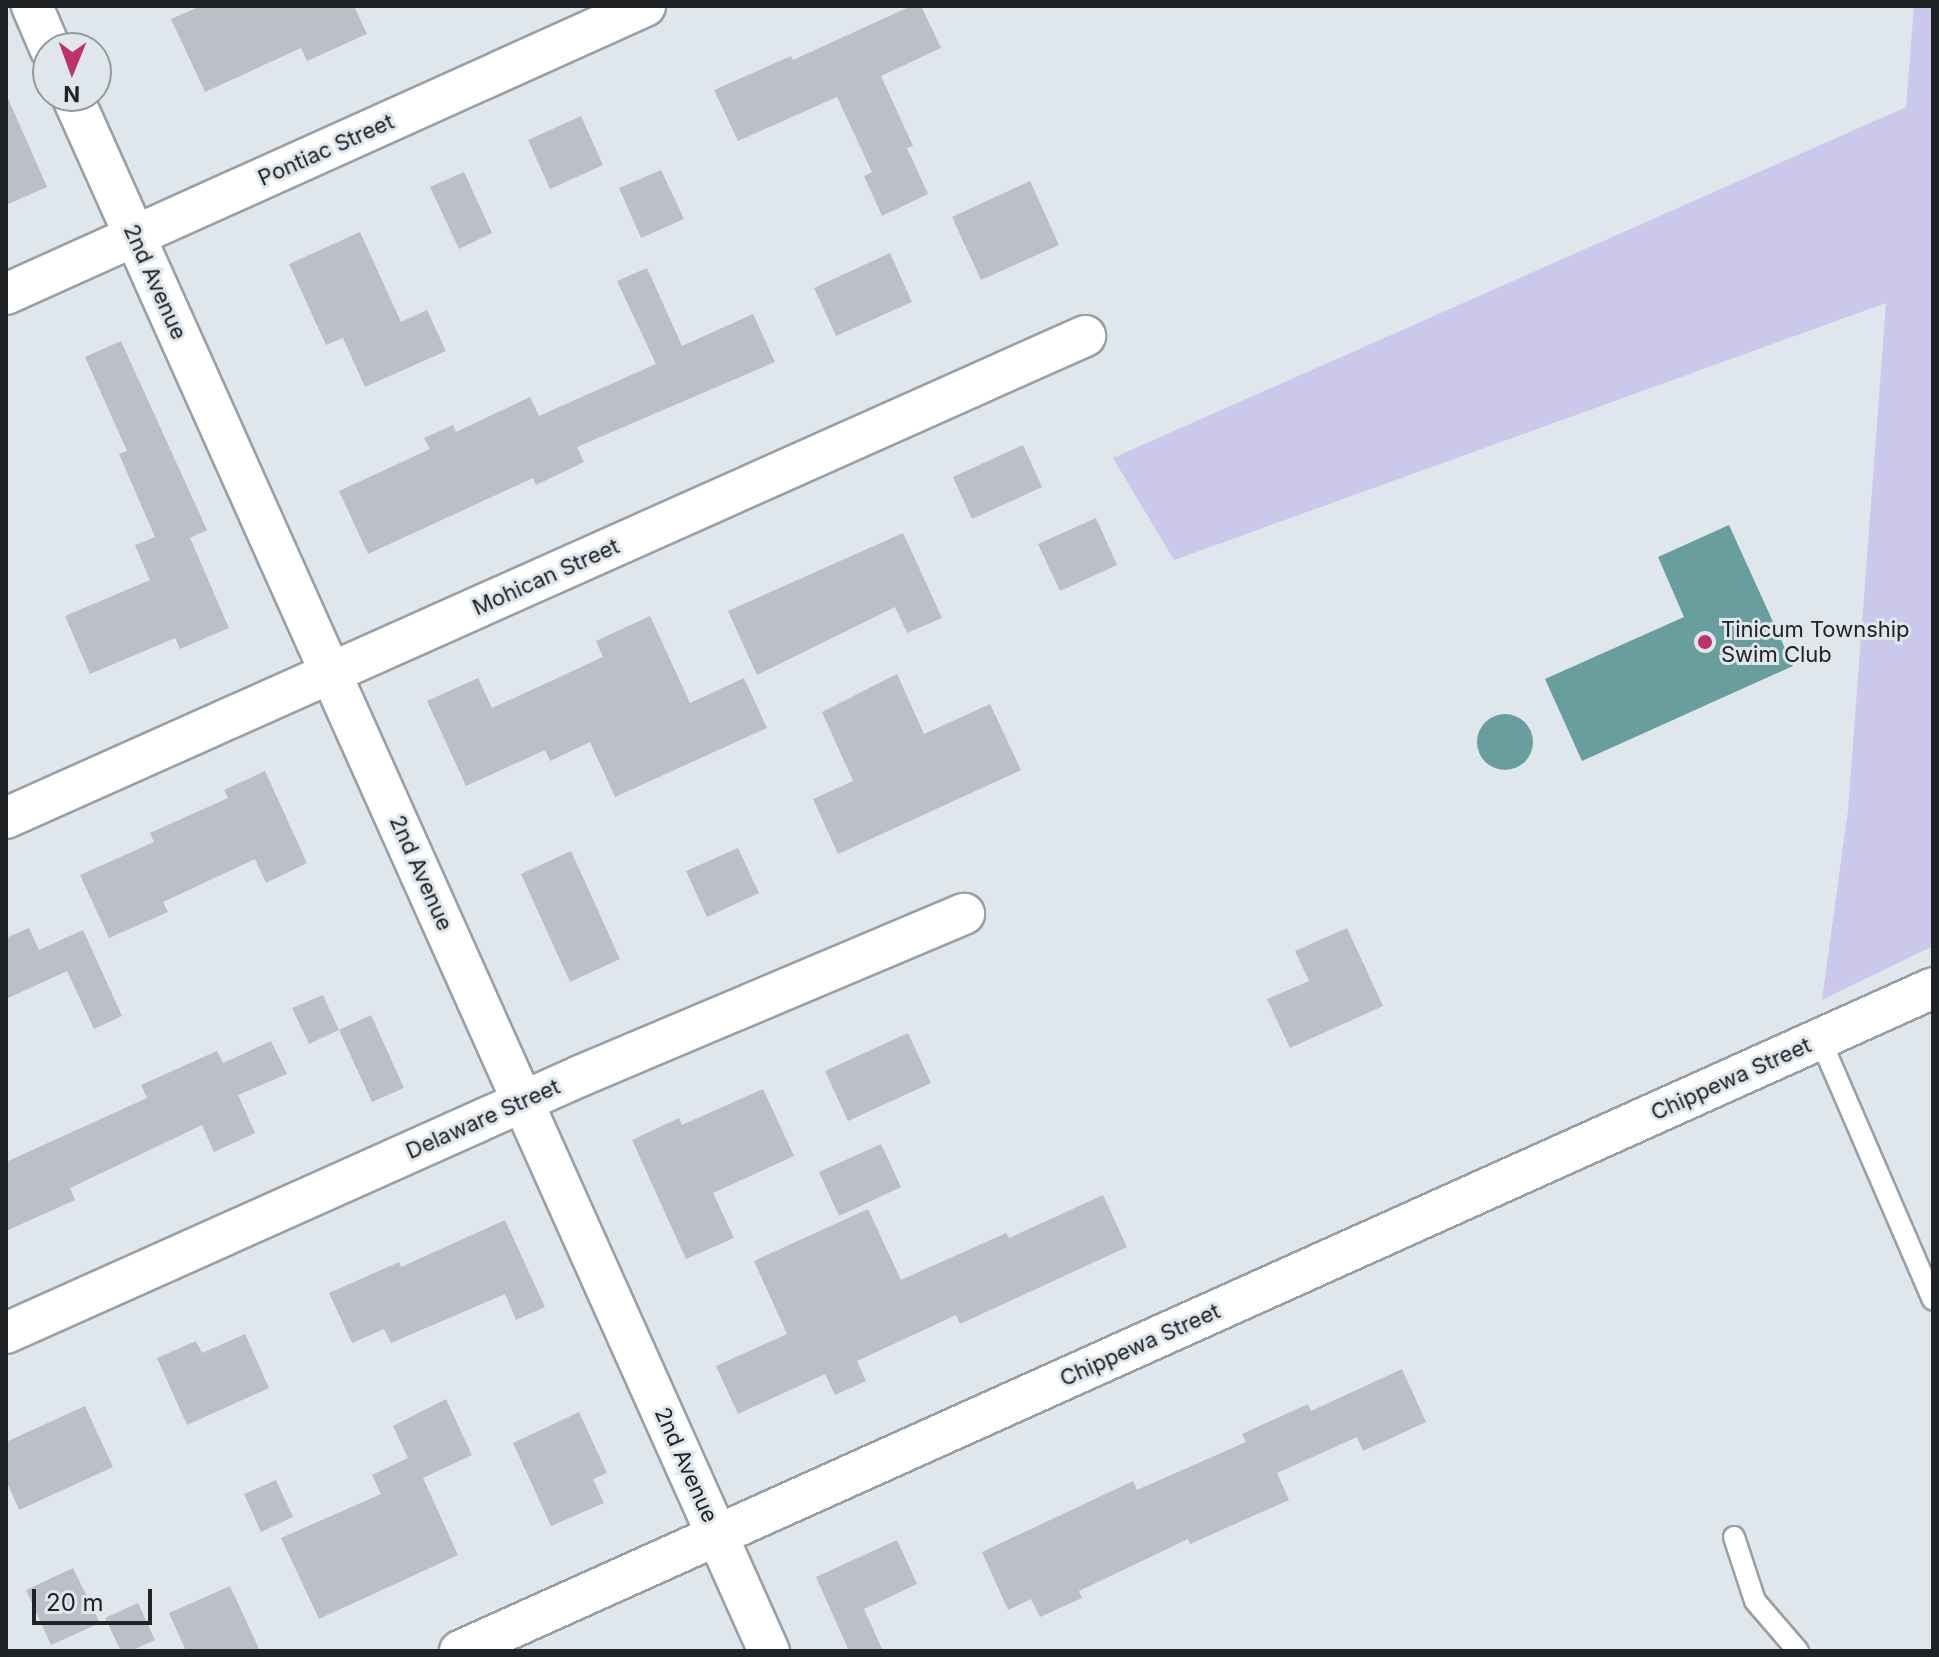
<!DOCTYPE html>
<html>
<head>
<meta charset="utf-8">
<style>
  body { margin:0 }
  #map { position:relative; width:1939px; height:1657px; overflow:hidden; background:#dfe7ed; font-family:Inter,sans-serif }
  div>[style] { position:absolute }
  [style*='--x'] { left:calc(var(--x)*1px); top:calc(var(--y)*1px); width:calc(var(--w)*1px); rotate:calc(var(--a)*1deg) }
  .green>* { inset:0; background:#ccc8eb }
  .water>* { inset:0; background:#689e9e }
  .round { border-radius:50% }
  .building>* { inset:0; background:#bbbfc7 }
  .roads { filter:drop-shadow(2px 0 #989fa5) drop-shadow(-2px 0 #989fa5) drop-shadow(0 2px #989fa5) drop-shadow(0 -2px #989fa5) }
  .service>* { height:20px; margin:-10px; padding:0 10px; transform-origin:10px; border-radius:10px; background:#fff }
  .minor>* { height:40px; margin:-20px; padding:0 20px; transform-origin:20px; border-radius:20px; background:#fff }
  .dots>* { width:22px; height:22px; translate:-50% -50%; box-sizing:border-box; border:4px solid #dfe7ed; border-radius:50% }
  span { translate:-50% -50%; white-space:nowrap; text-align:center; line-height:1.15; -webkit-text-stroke:6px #dfe7ed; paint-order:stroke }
  .street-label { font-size:22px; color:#202325 }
  .poi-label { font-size:22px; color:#202325 }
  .left { translate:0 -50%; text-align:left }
  .frame { position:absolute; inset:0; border:8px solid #202325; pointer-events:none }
  .north { position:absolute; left:32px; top:32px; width:80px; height:80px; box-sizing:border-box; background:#dfe7ed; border:2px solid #93999d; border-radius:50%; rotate:181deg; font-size:22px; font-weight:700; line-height:32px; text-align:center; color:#202325 }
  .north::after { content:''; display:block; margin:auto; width:28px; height:36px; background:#bd326a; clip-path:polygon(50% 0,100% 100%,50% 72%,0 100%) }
  .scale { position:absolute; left:32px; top:1589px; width:120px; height:36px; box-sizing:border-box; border:4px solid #202325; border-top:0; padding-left:10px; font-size:24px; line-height:28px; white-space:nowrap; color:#202325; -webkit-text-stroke:6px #dfe7ed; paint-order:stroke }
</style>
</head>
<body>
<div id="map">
  <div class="green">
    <i style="clip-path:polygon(1914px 6px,1933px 6px,1933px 946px,1822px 1000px,1848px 810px,1886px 303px,1174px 560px,1113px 458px,1906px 107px)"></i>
  </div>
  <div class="water">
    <i style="clip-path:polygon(1729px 525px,1793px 666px,1582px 761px,1545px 679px,1684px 617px,1658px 557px)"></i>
    <i class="round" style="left:1477px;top:714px;width:56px;height:56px"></i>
  </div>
  <div class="building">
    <i style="clip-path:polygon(201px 6px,354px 6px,367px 34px,307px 61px,301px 48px,205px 92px,171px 19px)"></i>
    <i style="clip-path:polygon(911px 6px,921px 6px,941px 48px,881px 76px,913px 146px,907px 148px,928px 194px,882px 216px,864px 176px,872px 172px,837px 97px,738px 141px,714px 90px,791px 56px,793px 60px)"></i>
    <i style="clip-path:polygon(6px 94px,47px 187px,6px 205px)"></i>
    <i style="clip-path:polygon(581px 116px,603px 165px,550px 189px,528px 140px)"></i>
    <i style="clip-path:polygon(661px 170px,684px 219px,641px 238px,619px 188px)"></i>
    <i style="clip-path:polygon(464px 172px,492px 233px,459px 249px,430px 187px)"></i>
    <i style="clip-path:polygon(1030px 181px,1059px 245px,981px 280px,952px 217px)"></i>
    <i style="clip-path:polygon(360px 232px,401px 322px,427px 310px,446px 351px,365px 387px,343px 338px,326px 345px,289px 264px)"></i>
    <i style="clip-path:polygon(890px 253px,912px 302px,836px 336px,814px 288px)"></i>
    <i style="clip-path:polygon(647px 268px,682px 346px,753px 314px,775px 362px,577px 447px,584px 462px,536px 485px,533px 478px,368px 554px,339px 491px,430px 449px,424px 438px,453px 425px,456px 432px,530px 397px,539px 416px,656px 364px,617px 281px)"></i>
    <i style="clip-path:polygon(121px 341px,207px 530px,190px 538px,229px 628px,180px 649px,175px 638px,90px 674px,65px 616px,150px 580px,135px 545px,155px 537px,119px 454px,127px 451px,85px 357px)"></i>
    <i style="clip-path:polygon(1023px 445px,1042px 487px,972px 519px,953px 477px)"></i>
    <i style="clip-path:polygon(1096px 518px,1117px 565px,1060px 591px,1038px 544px)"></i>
    <i style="clip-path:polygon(903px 533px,942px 618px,907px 633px,895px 607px,757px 675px,728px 611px)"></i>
    <i style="clip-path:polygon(650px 616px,690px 703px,744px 678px,767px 728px,615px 797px,590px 742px,550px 761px,545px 750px,466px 786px,427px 701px,478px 678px,492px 708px,603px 657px,596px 641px)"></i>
    <i style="clip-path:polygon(897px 674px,924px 734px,990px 704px,1021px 770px,838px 854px,813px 799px,853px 781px,822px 712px)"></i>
    <i style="clip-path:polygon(265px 771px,307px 863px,266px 883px,255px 859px,163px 902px,168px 912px,109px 938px,80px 875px,154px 842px,150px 833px,228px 798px,224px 790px)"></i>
    <i style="clip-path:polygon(738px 848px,759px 893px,707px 917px,686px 871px)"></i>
    <i style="clip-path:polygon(571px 851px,620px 959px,570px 982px,521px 874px)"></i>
    <i style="clip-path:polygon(29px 928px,39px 950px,83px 930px,122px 1016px,94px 1029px,67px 971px,6px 999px,6px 938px)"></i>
    <i style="clip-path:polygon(1347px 928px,1383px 1006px,1290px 1048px,1267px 999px,1309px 981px,1295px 951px)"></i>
    <i style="clip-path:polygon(323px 995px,339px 1030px,309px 1044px,292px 1008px)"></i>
    <i style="clip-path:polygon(371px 1015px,404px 1088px,372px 1102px,339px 1030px)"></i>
    <i style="clip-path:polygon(908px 1033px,931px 1083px,848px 1121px,825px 1071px)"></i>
    <i style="clip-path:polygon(271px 1041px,287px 1074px,238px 1095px,255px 1133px,214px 1152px,202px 1125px,70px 1188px,75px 1200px,6px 1231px,6px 1162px,147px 1098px,141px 1085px,217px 1051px,223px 1063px)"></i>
    <i style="clip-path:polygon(763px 1089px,794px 1156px,713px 1193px,734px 1238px,686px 1259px,632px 1140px,679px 1118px,682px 1125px)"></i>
    <i style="clip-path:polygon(881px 1144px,901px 1187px,839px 1216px,819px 1172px)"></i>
    <i style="clip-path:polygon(1103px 1195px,1127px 1247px,960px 1324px,956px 1315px,857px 1361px,866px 1381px,835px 1395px,825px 1374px,738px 1414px,716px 1366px,787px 1334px,754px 1261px,868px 1209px,901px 1280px,1006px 1233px,1009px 1238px)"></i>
    <i style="clip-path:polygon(505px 1220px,545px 1307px,516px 1320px,505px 1294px,391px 1343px,384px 1329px,352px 1343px,329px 1293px,399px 1262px,401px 1267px)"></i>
    <i style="clip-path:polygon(245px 1334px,269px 1388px,187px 1425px,157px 1358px,196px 1341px,202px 1353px)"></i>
    <i style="clip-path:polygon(1402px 1369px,1426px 1422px,1363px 1451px,1357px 1437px,1277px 1473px,1289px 1500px,1190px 1544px,1188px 1539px,1079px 1591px,1082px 1598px,1040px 1617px,1031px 1599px,1008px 1610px,982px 1552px,1133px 1481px,1137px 1490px,1246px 1442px,1242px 1434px,1308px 1404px,1311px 1411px)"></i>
    <i style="clip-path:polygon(446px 1399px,472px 1455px,423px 1478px,458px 1555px,319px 1619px,281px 1538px,381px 1494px,372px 1475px,408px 1458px,393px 1426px)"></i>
    <i style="clip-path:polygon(85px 1406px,113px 1467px,19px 1510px,6px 1480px,6px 1442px)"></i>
    <i style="clip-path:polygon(579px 1412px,607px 1473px,593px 1479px,604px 1503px,551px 1526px,513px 1443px)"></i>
    <i style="clip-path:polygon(276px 1480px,293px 1517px,261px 1532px,244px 1494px)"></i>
    <i style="clip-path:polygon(897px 1540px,917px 1584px,864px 1609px,883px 1651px,849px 1651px,816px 1577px)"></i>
    <i style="clip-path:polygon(73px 1568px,100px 1623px,51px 1645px,26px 1590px)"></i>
    <i style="clip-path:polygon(230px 1586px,260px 1651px,186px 1651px,169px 1613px)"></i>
    <i style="clip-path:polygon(138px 1603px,155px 1640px,131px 1651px,121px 1651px,105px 1618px)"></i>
  </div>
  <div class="roads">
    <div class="service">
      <i style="--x:1820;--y:1039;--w:284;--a:66.6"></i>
      <i style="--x:1734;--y:1537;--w:67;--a:71.8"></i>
      <i style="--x:1755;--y:1601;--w:66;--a:49.3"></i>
    </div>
    <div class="minor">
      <i style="--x:32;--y:6;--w:46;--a:66.8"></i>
      <i style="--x:72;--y:96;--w:1704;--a:65.86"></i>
      <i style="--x:6;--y:294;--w:701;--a:-24.26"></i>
      <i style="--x:6;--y:818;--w:1182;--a:-24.07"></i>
      <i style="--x:6;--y:1333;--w:629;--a:-24.12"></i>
      <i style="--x:580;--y:1076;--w:417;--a:-22.9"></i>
      <i style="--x:460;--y:1651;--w:1615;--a:-24.23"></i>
    </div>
  </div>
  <div class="dots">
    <i style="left:1705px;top:642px;background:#bd326a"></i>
  </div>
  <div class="street-label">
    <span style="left:326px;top:150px;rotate:-24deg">Pontiac Street</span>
    <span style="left:155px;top:282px;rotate:66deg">2nd Avenue</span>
    <span style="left:546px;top:577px;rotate:-24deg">Mohican Street</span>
    <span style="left:421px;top:873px;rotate:66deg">2nd Avenue</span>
    <span style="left:1731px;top:1079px;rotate:-24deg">Chippewa Street</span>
    <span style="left:483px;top:1119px;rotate:-24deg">Delaware Street</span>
    <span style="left:1140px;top:1345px;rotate:-24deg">Chippewa Street</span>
    <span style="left:686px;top:1465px;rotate:66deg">2nd Avenue</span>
  </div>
  <div class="poi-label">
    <span class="left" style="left:1721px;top:642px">Tinicum Township<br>Swim Club</span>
  </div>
  <div class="frame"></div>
  <div class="north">N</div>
  <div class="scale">20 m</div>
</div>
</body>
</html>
